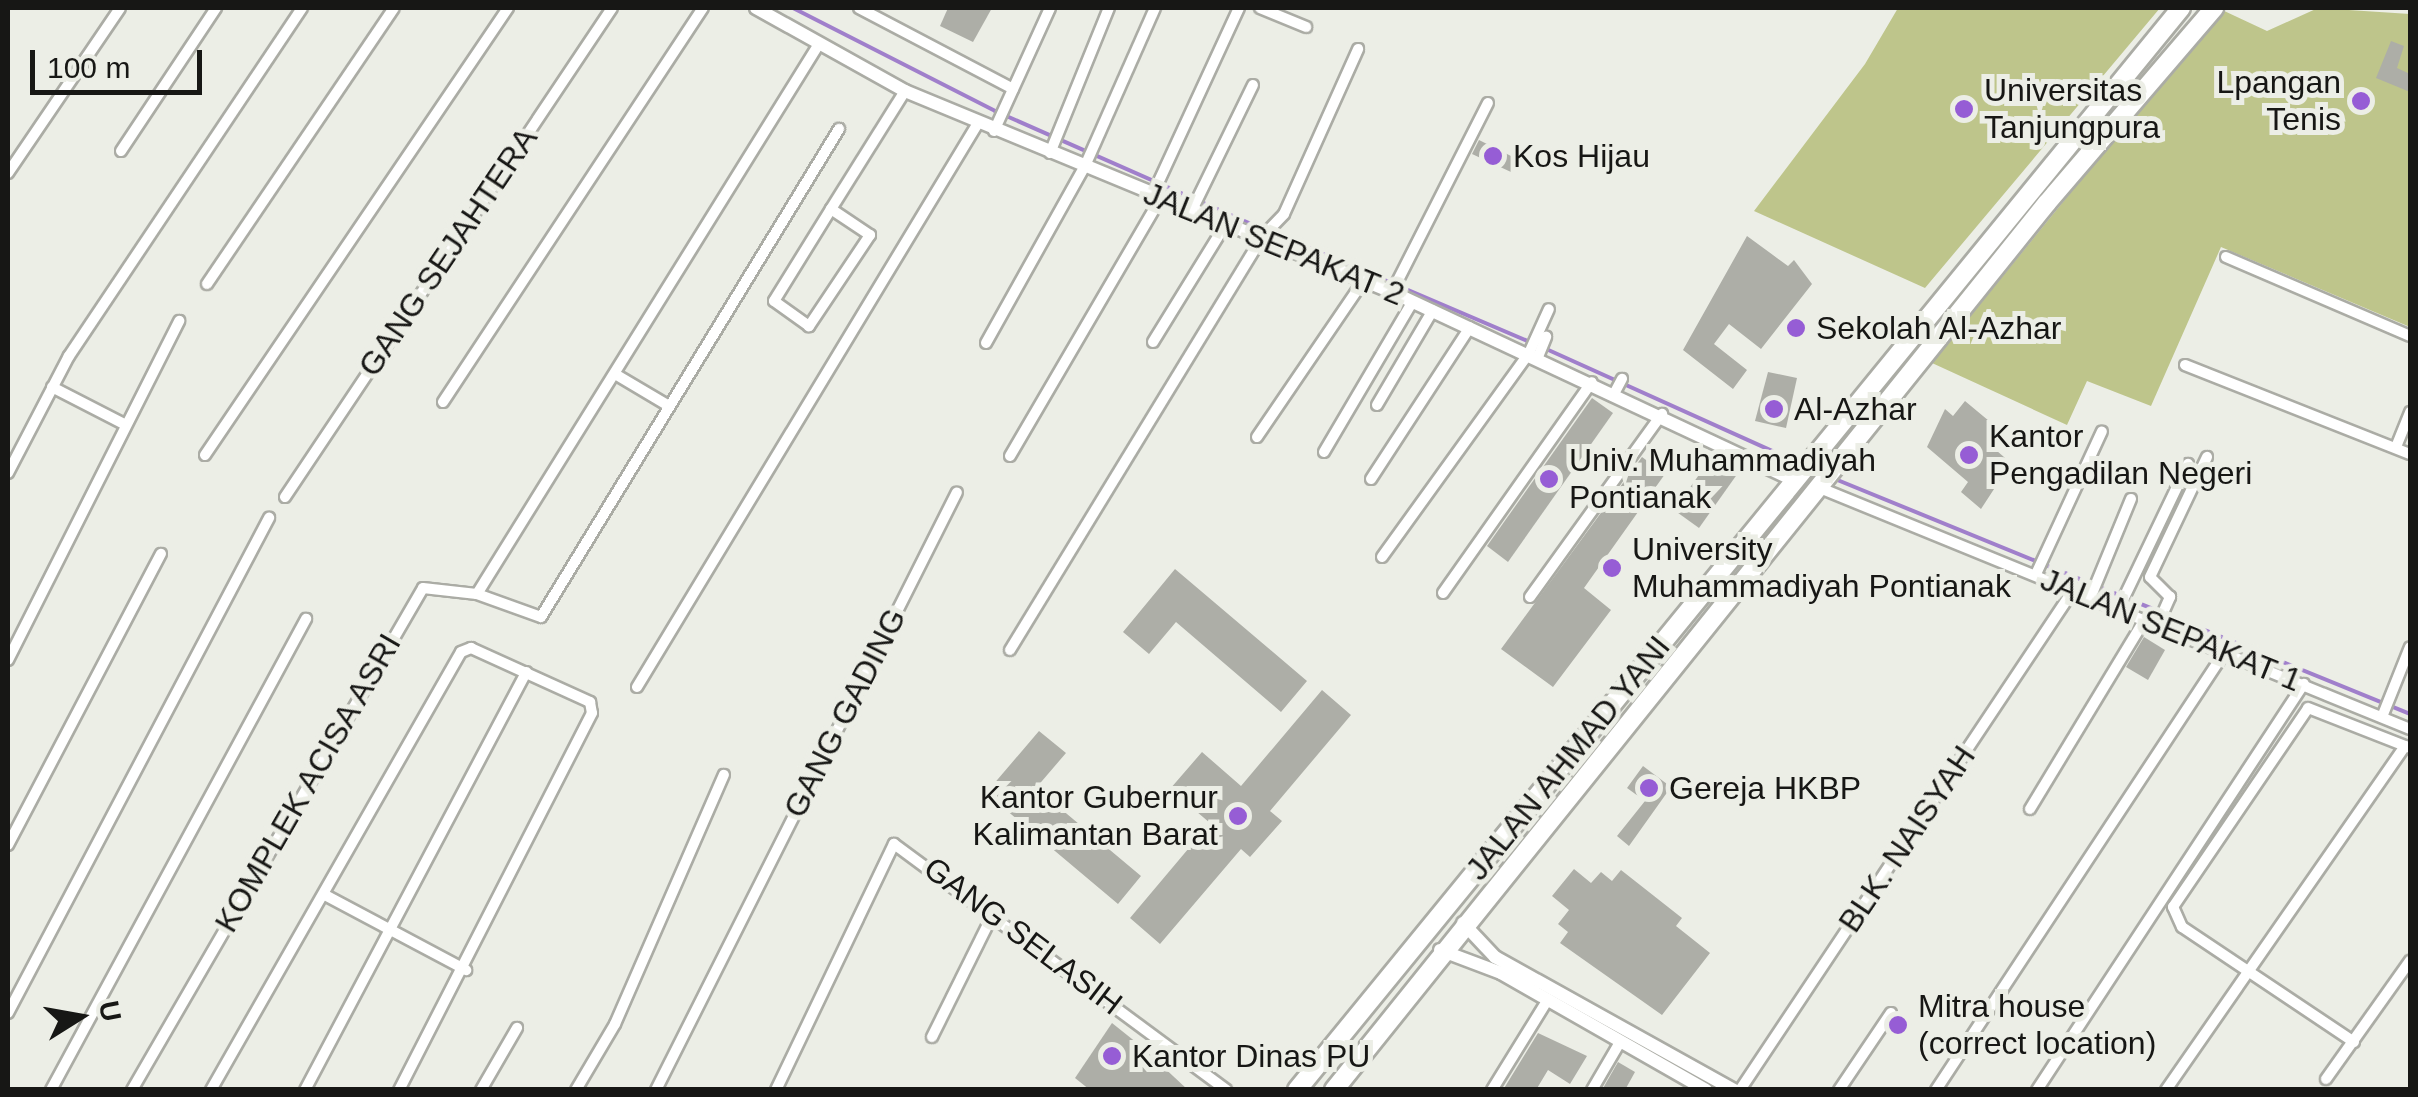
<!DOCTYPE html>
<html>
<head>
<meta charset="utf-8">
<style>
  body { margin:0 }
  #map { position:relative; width:2418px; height:1097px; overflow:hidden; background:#eceee6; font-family:Arial,sans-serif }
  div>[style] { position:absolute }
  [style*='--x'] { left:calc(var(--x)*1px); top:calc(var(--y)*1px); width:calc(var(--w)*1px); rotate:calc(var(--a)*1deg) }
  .green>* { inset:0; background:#bec58b }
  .stream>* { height:4px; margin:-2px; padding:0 2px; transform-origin:2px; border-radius:2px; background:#a07fcb }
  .building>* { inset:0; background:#adaea7 }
  .roads { filter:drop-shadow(2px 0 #abaca5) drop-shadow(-2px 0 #abaca5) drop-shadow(0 2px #abaca5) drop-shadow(0 -2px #abaca5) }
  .minor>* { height:10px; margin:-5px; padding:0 5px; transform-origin:5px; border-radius:5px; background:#fff }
  .tertiary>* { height:12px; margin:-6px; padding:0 6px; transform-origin:6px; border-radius:6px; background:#fff }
  .trunk>* { height:18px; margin:-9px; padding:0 9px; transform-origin:9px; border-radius:9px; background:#fff }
  .dots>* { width:28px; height:28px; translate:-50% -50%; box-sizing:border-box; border:5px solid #eceee6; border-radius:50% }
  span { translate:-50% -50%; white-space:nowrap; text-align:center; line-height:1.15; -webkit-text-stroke:10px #eceee6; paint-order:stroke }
  .poi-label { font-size:32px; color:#171715 }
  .right { translate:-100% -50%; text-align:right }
  .left { translate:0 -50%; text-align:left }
  .street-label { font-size:32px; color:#171715 }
  .frame { position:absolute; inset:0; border:10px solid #171715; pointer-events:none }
  .north { position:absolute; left:30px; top:967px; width:100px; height:100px; -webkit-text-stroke:8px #eceee6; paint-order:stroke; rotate:79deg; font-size:28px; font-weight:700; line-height:40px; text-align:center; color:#171715 }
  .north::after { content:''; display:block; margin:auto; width:35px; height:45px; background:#171715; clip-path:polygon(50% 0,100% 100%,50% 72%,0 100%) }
  .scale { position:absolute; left:30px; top:50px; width:172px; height:45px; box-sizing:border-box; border:5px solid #171715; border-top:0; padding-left:12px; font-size:30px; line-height:35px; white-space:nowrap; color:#171715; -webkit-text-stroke:8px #eceee6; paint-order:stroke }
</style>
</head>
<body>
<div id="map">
  <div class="green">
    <i style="clip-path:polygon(1898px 8px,2160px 8px,1925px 288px,1754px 211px,1865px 64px)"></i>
    <i style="clip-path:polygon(2318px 8px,2410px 14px,2410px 327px,2221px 247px,2151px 406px,2087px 381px,2067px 425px,1932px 363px,2220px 9px,2267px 31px)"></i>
  </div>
  <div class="stream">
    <i style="--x:793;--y:8;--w:227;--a:27"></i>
    <i style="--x:995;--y:111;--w:293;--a:23.8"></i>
    <i style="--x:1272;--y:232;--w:280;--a:23.1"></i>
    <i style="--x:1544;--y:348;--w:280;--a:24.3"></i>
    <i style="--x:1835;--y:479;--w:621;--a:22.23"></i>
  </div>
  <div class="building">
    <i style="clip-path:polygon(948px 8px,992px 8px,973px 42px,940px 26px)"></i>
    <i style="clip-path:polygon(2391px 41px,2404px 46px,2397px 68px,2410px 74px,2410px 92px,2376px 78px)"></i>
    <i style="clip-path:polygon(1479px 140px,1517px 159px,1511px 172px,1472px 154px)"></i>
    <i style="clip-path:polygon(1747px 236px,1788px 266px,1794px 260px,1812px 284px,1761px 349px,1729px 324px,1714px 344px,1747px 370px,1733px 389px,1683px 350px)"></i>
    <i style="clip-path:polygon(1768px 372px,1797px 378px,1786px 428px,1755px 421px)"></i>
    <i style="clip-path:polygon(1592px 398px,1613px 413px,1508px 562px,1487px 546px)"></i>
    <i style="clip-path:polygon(1965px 401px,2001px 431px,1990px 445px,2011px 463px,1981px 509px,1961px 492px,1968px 482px,1927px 447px,1945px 409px,1953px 416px)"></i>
    <i style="clip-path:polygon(1713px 455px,1738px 473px,1699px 528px,1674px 510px)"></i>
    <i style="clip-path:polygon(1642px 457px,1665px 474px,1584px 588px,1611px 610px,1553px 687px,1501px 649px)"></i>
    <i style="clip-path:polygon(1175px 569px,1307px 681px,1281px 712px,1176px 622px,1149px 654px,1123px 632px)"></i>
    <i style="clip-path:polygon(2144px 637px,2165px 650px,2148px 680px,2126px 667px)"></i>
    <i style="clip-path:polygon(1322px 690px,1351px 715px,1270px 811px,1282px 821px,1250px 857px,1241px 849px,1160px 944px,1130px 918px,1210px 823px,1170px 789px,1202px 752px,1241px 786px)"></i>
    <i style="clip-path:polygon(1039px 731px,1066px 753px,1036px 788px,1141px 876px,1118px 904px,986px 793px)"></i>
    <i style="clip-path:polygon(1643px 766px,1671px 787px,1629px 846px,1617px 836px,1645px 801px,1627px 788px)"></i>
    <i style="clip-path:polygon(1574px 869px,1591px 883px,1601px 872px,1612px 881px,1621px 870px,1682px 918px,1676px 926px,1710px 953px,1662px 1015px,1560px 943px,1568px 932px,1558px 924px,1569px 910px,1552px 896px)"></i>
    <i style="clip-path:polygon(1112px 1023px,1142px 1047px,1188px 1090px,1090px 1090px,1075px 1078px)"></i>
    <i style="clip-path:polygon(1538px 1033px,1587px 1056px,1570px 1084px,1548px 1070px,1536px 1090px,1503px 1090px)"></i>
    <i style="clip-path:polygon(1618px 1062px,1635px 1072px,1625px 1090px,1602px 1090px)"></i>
  </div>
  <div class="roads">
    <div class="minor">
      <i style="--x:859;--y:8;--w:174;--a:27.7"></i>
      <i style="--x:1260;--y:8;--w:50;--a:22.4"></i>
      <i style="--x:994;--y:131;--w:135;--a:-65.5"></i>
      <i style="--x:121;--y:151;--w:172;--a:-56.4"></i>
      <i style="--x:1050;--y:153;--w:157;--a:-67.9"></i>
      <i style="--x:8;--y:173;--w:199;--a:-55.8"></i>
      <i style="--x:1153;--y:194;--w:205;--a:-65.2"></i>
      <i style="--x:831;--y:209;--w:47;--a:33.7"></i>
      <i style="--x:870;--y:235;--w:110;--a:123.8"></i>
      <i style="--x:809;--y:326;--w:43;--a:-144.5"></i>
      <i style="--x:774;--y:301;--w:108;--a:-58.2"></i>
      <i style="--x:831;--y:209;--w:139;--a:-57.9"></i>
      <i style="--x:1192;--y:210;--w:139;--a:-64"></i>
      <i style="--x:2226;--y:257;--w:200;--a:23.2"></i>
      <i style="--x:207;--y:284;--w:333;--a:-55.9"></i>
      <i style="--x:1392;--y:292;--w:212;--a:-63.1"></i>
      <i style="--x:1153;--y:342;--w:139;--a:-58.3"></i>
      <i style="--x:986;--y:343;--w:203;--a:-60.8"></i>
      <i style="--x:1085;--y:166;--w:173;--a:-66.1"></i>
      <i style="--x:1538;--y:357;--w:22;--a:-68"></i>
      <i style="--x:2185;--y:365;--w:242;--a:21.6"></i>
      <i style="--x:615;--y:374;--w:63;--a:30.7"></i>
      <i style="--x:52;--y:387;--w:81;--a:27.2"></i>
      <i style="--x:1615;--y:392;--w:15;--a:-62"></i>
      <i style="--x:443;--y:402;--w:472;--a:-56.6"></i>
      <i style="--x:1377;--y:405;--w:110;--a:-59.5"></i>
      <i style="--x:1257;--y:437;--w:190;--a:-55.7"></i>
      <i style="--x:2396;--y:447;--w:38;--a:-68"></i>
      <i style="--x:1324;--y:452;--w:175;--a:-59.5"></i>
      <i style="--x:205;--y:455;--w:540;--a:-55.87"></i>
      <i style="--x:1010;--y:456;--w:299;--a:-59.7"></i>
      <i style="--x:8;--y:473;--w:132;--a:-62.5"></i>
      <i style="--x:69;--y:356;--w:419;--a:-56.2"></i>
      <i style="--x:1371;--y:479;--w:181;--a:-56.9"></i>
      <i style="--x:1820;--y:488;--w:637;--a:22.22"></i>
      <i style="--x:285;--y:497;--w:588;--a:-56.23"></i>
      <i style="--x:1382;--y:557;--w:251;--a:-54.2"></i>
      <i style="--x:1529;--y:353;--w:48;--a:-65.6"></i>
      <i style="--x:2036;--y:574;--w:157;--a:-65.2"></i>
      <i style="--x:1443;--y:593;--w:258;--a:-54.8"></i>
      <i style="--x:477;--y:594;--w:648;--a:-58.13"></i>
      <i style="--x:2091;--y:596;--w:105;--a:-67.6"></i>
      <i style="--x:1530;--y:597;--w:226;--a:-54.2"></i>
      <i style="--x:2119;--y:608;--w:160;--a:-64.4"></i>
      <i style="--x:2158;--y:624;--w:30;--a:-66"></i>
      <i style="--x:2170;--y:597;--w:28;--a:-135"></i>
      <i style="--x:2150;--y:577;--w:133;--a:-64.6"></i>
      <i style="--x:1010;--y:650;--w:482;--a:-58.6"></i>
      <i style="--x:1261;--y:238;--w:33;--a:-46"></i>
      <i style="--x:1284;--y:214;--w:181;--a:-65.8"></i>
      <i style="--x:8;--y:660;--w:380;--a:-63.2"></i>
      <i style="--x:637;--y:687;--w:659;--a:-58.84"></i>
      <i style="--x:2382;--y:717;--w:75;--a:-68.2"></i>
      <i style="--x:2030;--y:809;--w:222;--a:-58.8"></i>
      <i style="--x:8;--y:845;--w:329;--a:-62.3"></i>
      <i style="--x:325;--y:895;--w:160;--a:28"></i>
      <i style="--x:8;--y:1013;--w:560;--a:-62.2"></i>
      <i style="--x:932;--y:1037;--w:140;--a:-63.6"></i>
      <i style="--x:2354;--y:1042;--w:207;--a:-146.2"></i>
      <i style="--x:2182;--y:927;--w:22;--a:-114"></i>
      <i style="--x:2173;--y:907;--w:240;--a:-55.8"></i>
      <i style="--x:2308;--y:708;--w:110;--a:21.4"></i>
      <i style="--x:2326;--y:1079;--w:145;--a:-54.6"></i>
      <i style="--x:51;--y:1090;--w:536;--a:-61.57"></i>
      <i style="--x:132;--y:1090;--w:580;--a:-59.9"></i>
      <i style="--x:423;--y:588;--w:54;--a:6.3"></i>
      <i style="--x:477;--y:594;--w:68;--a:19.8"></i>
      <i style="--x:541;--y:617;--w:572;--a:-58.59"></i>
      <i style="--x:211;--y:1090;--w:504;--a:-60.28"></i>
      <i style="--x:461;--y:652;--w:11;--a:-22"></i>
      <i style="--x:471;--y:648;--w:131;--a:24.4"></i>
      <i style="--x:590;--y:702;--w:11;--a:80"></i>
      <i style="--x:592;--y:713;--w:424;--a:117.1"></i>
      <i style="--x:305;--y:1090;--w:473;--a:-62.1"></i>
      <i style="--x:481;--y:1090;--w:72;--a:-59.9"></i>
      <i style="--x:576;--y:1090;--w:77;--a:-59.4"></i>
      <i style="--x:615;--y:1024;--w:272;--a:-66.4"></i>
      <i style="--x:656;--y:1090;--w:669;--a:-63.28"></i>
      <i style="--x:776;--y:1090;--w:273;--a:-64.4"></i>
      <i style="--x:894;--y:844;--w:413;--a:36.5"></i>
      <i style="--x:1492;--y:1090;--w:105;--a:-58.3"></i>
      <i style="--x:1592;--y:1090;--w:56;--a:-59.7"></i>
      <i style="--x:1740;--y:1090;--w:602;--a:-56.31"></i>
      <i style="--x:1839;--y:1090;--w:93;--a:-56"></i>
      <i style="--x:1936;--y:1090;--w:527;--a:-56.61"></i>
      <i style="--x:2037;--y:1090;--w:486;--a:-56.7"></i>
      <i style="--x:2166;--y:1090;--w:419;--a:-55.2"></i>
    </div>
    <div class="tertiary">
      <i style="--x:756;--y:8;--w:171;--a:29.1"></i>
      <i style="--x:905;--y:91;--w:527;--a:22.43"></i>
      <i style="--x:1392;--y:292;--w:444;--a:25.1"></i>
      <i style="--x:1463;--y:923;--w:47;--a:46.7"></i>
      <i style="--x:1495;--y:957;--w:274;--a:29.1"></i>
      <i style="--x:1440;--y:950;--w:65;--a:20.7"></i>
      <i style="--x:1501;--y:973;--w:236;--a:29.7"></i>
    </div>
    <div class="trunk">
      <i style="--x:1297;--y:1090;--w:1397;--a:-50.75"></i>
      <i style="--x:1334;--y:1090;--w:1138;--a:-51.21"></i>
      <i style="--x:2047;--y:203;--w:257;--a:-49.4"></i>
    </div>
  </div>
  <div class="dots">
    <i style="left:2361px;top:101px;background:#965dd5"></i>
    <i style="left:1964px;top:109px;background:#965dd5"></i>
    <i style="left:1493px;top:156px;background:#965dd5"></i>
    <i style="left:1796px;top:328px;background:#965dd5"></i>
    <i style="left:1774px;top:409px;background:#965dd5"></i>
    <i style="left:1969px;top:455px;background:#965dd5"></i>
    <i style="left:1549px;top:479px;background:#965dd5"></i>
    <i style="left:1612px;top:568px;background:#965dd5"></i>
    <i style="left:1649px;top:788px;background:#965dd5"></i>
    <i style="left:1238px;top:816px;background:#965dd5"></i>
    <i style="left:1898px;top:1025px;background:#965dd5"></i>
    <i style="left:1112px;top:1056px;background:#965dd5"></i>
  </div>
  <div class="poi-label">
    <span class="right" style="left:2341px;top:101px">Lpangan<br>Tenis</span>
    <span class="left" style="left:1984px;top:109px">Universitas<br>Tanjungpura</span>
    <span class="left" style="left:1513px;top:156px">Kos Hijau</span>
    <span class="left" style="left:1816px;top:328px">Sekolah Al-Azhar</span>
    <span class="left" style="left:1794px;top:409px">Al-Azhar</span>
    <span class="left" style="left:1989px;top:455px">Kantor<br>Pengadilan Negeri</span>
    <span class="left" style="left:1569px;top:479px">Univ. Muhammadiyah<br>Pontianak</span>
    <span class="left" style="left:1632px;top:568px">University<br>Muhammadiyah Pontianak</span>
    <span class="left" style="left:1669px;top:788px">Gereja HKBP</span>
    <span class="right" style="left:1218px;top:816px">Kantor Gubernur<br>Kalimantan Barat</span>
    <span class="left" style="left:1918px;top:1025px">Mitra house<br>(correct location)</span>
    <span class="left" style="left:1132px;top:1056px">Kantor Dinas PU</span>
  </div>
  <div class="street-label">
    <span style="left:1274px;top:244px;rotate:22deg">JALAN SEPAKAT 2</span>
    <span style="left:448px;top:252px;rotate:-56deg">GANG SEJAHTERA</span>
    <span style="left:2171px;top:630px;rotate:22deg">JALAN SEPAKAT 1</span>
    <span style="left:845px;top:713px;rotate:-63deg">GANG GADING</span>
    <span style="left:1568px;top:758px;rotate:-51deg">JALAN AHMAD YANI</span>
    <span style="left:308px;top:783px;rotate:-60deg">KOMPLEK ACISA ASRI</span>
    <span style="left:1907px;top:839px;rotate:-56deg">BLK. NAISYAH</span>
    <span style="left:1023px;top:936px;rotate:37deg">GANG SELASIH</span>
  </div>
  <div class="frame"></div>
  <div class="north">U</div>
  <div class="scale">100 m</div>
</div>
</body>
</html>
